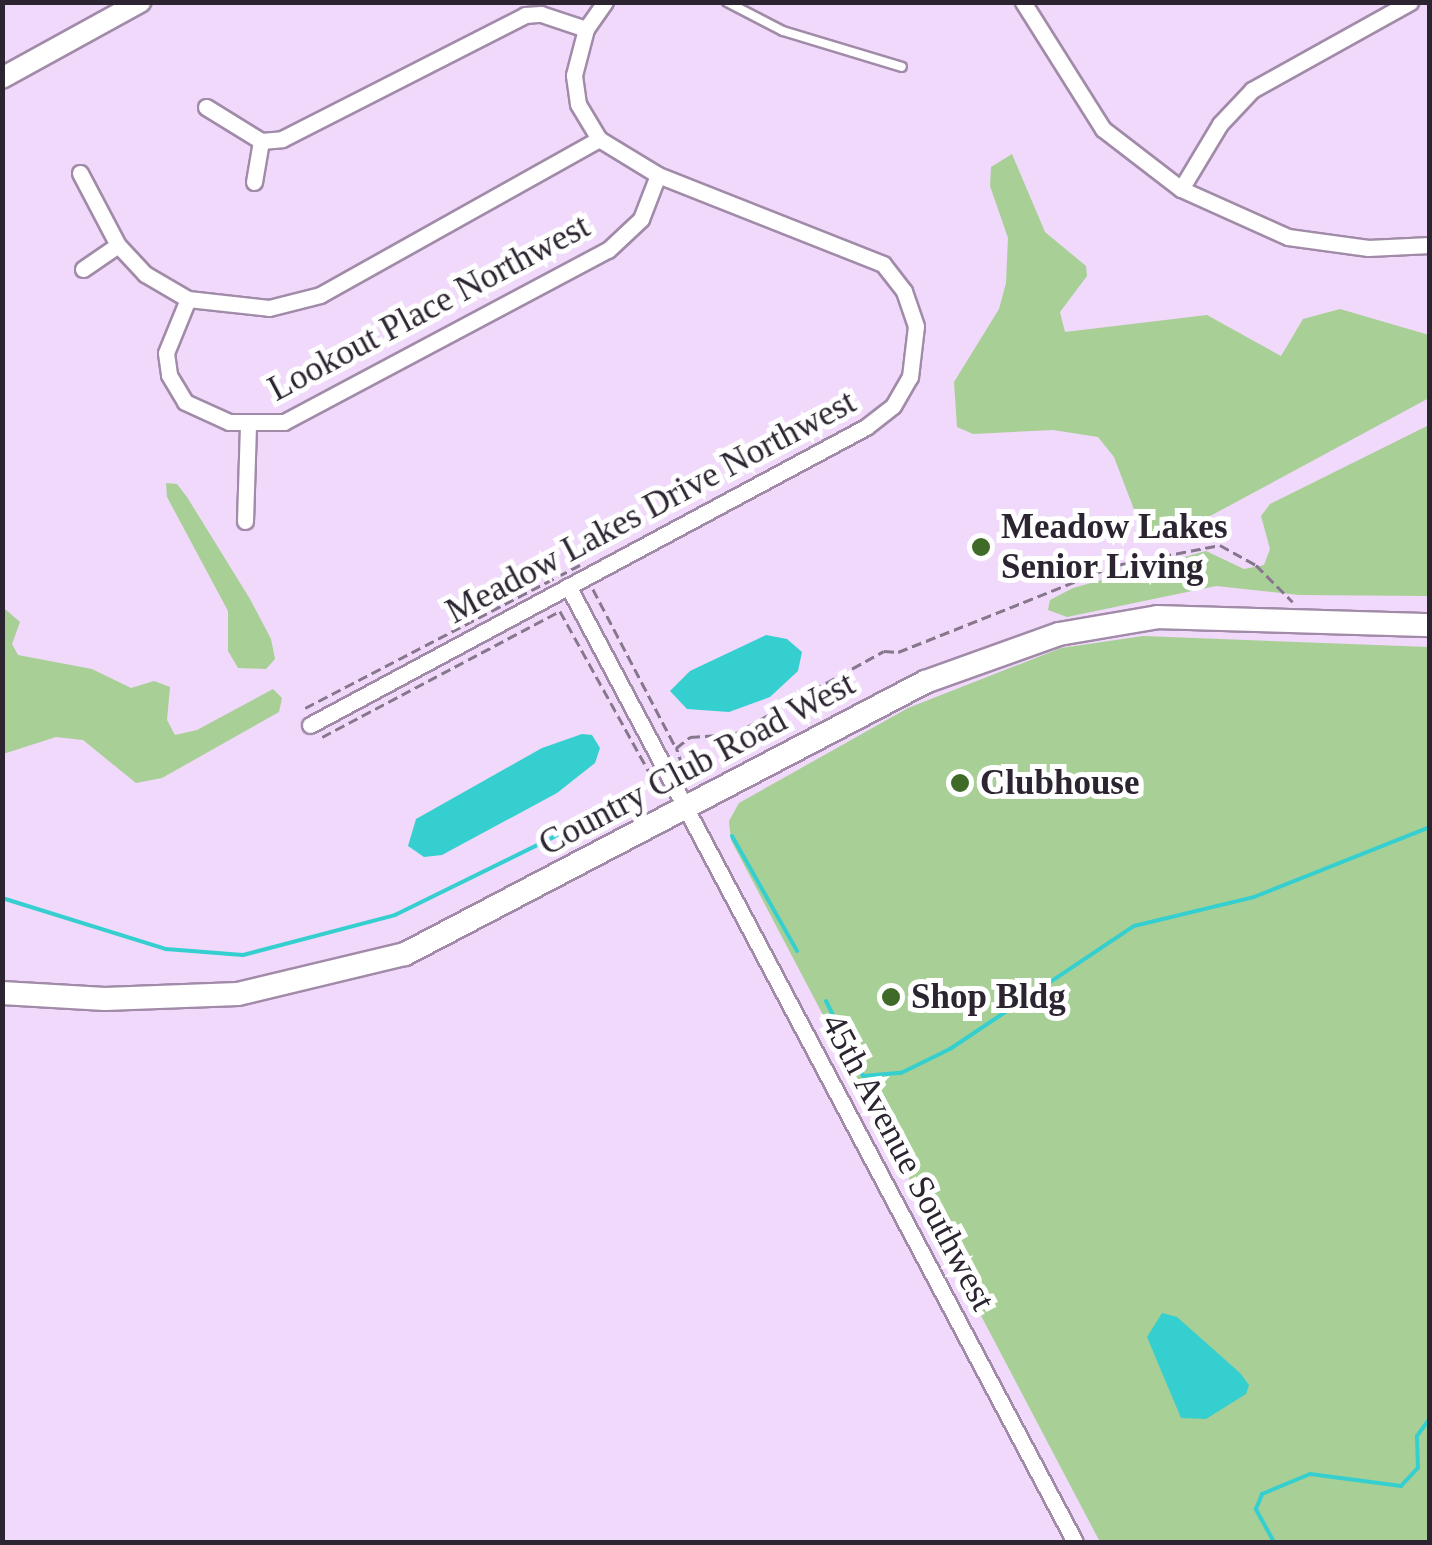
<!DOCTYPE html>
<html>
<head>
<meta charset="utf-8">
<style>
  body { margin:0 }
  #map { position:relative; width:1432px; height:1545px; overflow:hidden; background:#f0d9fa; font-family:Georgia,serif }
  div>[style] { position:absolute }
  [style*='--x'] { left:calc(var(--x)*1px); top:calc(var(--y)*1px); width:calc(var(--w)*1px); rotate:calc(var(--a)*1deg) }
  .green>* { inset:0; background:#a8cf96 }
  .water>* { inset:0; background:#35cfd0 }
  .stream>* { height:4px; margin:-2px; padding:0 2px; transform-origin:2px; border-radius:2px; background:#35cfd0 }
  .path>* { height:2.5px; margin-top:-1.25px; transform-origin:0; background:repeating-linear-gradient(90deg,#86778d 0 10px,transparent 0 15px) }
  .roads { filter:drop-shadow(2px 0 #a18ba9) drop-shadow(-2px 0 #a18ba9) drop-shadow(0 2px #a18ba9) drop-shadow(0 -2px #a18ba9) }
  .service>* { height:8px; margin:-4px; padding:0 4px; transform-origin:4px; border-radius:4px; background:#fff }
  .minor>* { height:15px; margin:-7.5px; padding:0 7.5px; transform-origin:7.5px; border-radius:7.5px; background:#fff }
  .tertiary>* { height:20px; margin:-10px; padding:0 10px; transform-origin:10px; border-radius:10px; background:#fff }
  .secondary>* { height:22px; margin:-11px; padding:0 11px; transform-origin:11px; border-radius:11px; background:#fff }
  .dots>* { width:28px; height:28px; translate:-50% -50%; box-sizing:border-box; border:5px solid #fff; border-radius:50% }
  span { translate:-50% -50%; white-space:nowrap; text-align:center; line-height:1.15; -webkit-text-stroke:10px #fff; paint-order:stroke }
  .street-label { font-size:35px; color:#2c2430 }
  .poi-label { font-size:35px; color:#2c2430; font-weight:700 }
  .left { translate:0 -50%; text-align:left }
  .frame { position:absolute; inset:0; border:5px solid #2c2430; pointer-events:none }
</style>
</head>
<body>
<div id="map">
  <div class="green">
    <i style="clip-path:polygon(1012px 154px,1045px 232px,1086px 266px,1087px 276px,1060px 312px,1065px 332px,1207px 315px,1281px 356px,1303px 319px,1340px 309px,1429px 335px,1429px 398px,1173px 536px,1153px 534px,1138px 520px,1114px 457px,1098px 437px,1053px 430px,973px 434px,957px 427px,954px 382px,999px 309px,1006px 283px,1008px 238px,990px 186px,991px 167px)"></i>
    <i style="clip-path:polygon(1429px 425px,1429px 596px,1299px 595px,1216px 586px,1067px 617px,1048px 610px,1050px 600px,1073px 588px,1206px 551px,1244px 569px,1264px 565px,1270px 549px,1261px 516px,1270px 504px)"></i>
    <i style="clip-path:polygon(166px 483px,177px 484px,187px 497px,250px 599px,271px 639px,275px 659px,266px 669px,238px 668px,228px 651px,228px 611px,167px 497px)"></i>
    <i style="clip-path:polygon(5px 609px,20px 622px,12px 644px,18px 655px,92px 669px,131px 688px,154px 681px,170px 687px,167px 720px,175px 735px,197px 730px,273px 689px,282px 698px,279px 712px,162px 778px,136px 783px,83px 740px,56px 737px,3px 754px)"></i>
    <i style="clip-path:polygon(1143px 636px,1429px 647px,1429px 1542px,1100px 1542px,731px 840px,729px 821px,739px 803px,908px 708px,1061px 648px)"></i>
  </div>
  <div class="water">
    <i style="clip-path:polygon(766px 635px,787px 639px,802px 652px,798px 671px,770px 697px,729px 712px,687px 709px,670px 691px,690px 671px)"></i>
    <i style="clip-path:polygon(582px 734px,592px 735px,600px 748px,595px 763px,557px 793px,442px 855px,424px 857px,408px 846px,416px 819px,542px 748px)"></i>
    <i style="clip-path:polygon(1162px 1313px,1177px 1317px,1240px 1373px,1249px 1385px,1246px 1394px,1206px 1419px,1181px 1418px,1147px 1337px)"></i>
  </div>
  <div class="stream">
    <i style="--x:732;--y:836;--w:132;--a:60.5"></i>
    <i style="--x:2;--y:898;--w:172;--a:17.3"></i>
    <i style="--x:166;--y:949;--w:77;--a:4.5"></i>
    <i style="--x:243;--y:955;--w:157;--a:-14.7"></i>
    <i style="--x:395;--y:915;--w:254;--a:-26.2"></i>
    <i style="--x:826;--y:1001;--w:84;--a:63.7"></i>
    <i style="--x:863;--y:1076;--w:38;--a:-5"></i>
    <i style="--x:901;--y:1073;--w:55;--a:-26.1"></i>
    <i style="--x:950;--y:1049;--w:221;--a:-33.8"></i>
    <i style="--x:1134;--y:926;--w:123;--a:-13.6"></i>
    <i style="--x:1254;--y:897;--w:189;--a:-21.7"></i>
    <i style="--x:1274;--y:1542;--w:38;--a:-119"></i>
    <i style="--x:1256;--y:1509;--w:16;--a:-68"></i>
    <i style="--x:1262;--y:1494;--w:52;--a:-22.6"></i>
    <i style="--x:1310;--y:1474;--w:92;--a:7.5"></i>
    <i style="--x:1401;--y:1486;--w:25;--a:-47"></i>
    <i style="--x:1418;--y:1468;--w:32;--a:-92"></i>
    <i style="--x:1417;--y:1436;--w:22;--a:-54"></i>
  </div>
  <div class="path">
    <i style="--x:593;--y:589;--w:177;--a:62.4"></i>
    <i style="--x:560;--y:611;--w:198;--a:61"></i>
    <i style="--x:305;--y:708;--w:310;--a:-27.5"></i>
    <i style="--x:322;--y:737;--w:267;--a:-27.9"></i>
    <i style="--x:682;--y:766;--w:19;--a:-108"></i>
    <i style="--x:676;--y:748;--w:18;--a:-38"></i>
    <i style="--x:690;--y:737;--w:44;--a:-3.9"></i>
    <i style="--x:734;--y:734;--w:171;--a:-29"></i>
    <i style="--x:884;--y:651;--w:14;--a:4"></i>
    <i style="--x:898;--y:652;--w:236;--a:-21.7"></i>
    <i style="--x:1117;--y:565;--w:105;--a:-11"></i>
    <i style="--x:1220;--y:545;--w:41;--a:29.1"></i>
    <i style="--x:1256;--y:565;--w:52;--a:45"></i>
  </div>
  <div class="roads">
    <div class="service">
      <i style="--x:727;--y:2;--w:63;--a:27.4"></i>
      <i style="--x:783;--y:31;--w:124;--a:16.8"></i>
    </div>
    <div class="minor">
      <i style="--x:1023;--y:2;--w:150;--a:57.8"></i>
      <i style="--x:1103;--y:129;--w:98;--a:37.6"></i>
      <i style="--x:1181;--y:189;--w:117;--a:24.2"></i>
      <i style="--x:1288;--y:237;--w:81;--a:7.8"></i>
      <i style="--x:1368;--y:248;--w:62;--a:-2.8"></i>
      <i style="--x:206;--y:107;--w:65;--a:31.7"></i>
      <i style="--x:261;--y:141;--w:21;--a:-5"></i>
      <i style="--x:282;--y:139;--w:273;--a:-27"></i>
      <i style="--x:525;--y:15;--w:16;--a:-4"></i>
      <i style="--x:541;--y:14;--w:47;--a:18.4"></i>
      <i style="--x:80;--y:173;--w:81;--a:62.2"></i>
      <i style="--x:118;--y:245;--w:40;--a:47"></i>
      <i style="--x:145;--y:274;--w:50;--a:30.2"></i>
      <i style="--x:188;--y:299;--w:81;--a:6.3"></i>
      <i style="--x:269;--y:308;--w:53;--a:-14.3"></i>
      <i style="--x:320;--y:295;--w:320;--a:-29.2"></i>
      <i style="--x:254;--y:182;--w:42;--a:-80.3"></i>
      <i style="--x:1181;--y:189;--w:76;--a:-59"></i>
      <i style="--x:1220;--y:124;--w:47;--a:-46.7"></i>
      <i style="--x:1252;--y:90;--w:181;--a:-29.1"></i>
      <i style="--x:83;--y:269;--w:42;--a:-34.4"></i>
      <i style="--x:188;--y:299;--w:58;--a:112.2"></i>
      <i style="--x:166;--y:353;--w:22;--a:82"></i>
      <i style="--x:169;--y:375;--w:31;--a:59"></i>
      <i style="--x:185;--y:402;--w:48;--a:24.4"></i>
      <i style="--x:229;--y:422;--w:55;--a:0"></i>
      <i style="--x:284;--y:422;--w:367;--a:-28"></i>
      <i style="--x:608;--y:250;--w:45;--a:-43.2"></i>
      <i style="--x:641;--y:219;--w:47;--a:-68.9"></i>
      <i style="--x:245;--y:521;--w:96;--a:-88.2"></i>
      <i style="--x:568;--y:586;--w:1082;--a:62.06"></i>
      <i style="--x:310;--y:725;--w:631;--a:-28.19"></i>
      <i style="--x:866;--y:427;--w:34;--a:-38"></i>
      <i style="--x:893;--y:406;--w:34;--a:-60"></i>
      <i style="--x:910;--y:377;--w:51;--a:-83.3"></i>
      <i style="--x:916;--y:326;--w:37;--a:-109"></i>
      <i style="--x:904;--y:291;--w:34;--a:-128"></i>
      <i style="--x:883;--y:264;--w:242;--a:-158.4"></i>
      <i style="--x:658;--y:175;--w:69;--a:-148.6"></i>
      <i style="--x:599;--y:139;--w:41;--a:-121"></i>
      <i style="--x:578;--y:104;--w:29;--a:-98"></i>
      <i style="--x:574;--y:75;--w:48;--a:-75.4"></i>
      <i style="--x:586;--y:29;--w:33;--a:-55"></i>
    </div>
    <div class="tertiary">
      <i style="--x:2;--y:78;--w:158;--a:-28.8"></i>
    </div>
    <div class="secondary">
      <i style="--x:2;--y:993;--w:103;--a:3.3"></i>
      <i style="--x:105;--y:999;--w:133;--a:-2.2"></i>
      <i style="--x:238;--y:994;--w:172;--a:-13.5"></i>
      <i style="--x:405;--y:954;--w:587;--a:-27.61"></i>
      <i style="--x:925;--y:682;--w:142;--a:-19.7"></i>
      <i style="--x:1059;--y:634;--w:100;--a:-9.7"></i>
      <i style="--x:1158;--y:617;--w:272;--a:1.7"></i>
    </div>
  </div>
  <div class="dots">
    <i style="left:981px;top:547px;background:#3f6a27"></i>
    <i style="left:960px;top:783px;background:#3f6a27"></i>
    <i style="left:891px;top:997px;background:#3f6a27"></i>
  </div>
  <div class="street-label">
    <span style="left:429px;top:308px;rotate:-28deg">Lookout Place Northwest</span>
    <span style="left:651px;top:507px;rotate:-28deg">Meadow Lakes Drive Northwest</span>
    <span style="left:697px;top:764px;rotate:-28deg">Country Club Road West</span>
    <span style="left:908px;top:1162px;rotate:62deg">45th Avenue Southwest</span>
  </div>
  <div class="poi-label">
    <span class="left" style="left:1001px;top:547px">Meadow Lakes<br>Senior Living</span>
    <span class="left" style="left:980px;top:783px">Clubhouse</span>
    <span class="left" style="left:911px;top:997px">Shop Bldg</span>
  </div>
  <div class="frame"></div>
</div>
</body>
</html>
